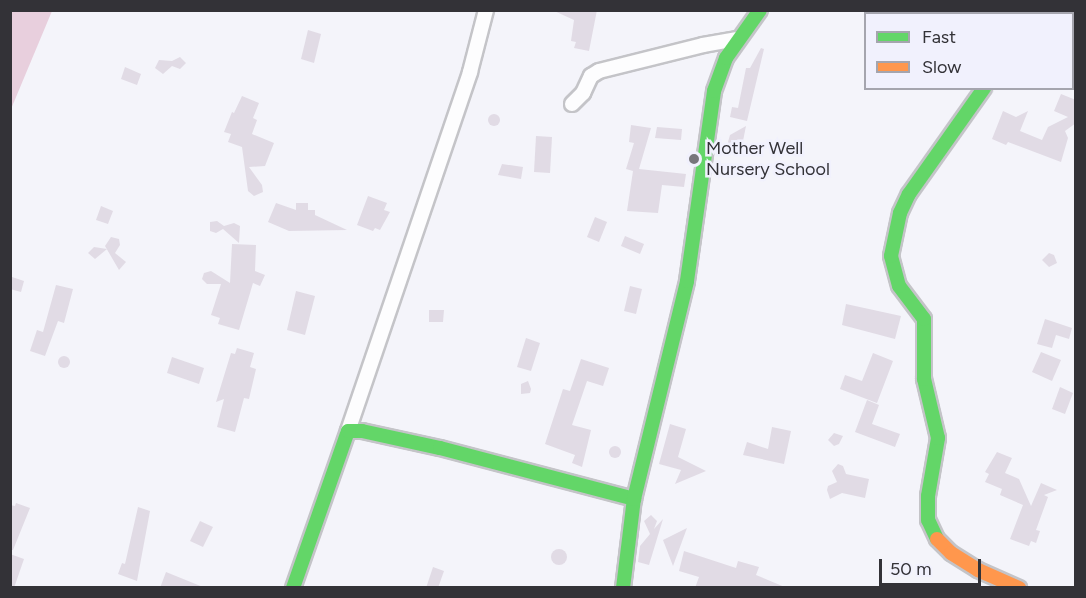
<!DOCTYPE html>
<html>
<head>
<meta charset="utf-8">
<style>
  body { margin:0 }
  #map { position:relative; width:1086px; height:598px; overflow:hidden; background:#f4f4fa; font-family:Figtree,sans-serif }
  div>[style] { position:absolute }
  [style*='--x'] { left:calc(var(--x)*1px); top:calc(var(--y)*1px); width:calc(var(--w)*1px); rotate:calc(var(--a)*1deg) }
  .green>* { inset:0; background:#e8cfdd }
  .building>* { inset:0; background:#e1dbe5 }
  .round { border-radius:50% }
  .roads { filter:drop-shadow(2px 0 #c4c4c8) drop-shadow(-2px 0 #c4c4c8) drop-shadow(0 2px #c4c4c8) drop-shadow(0 -2px #c4c4c8) }
  .street>* { height:14px; margin:-7px; padding:0 7px; transform-origin:7px; border-radius:7px; background:#fdfdfe }
  .fast>* { height:14px; margin:-7px; padding:0 7px; transform-origin:7px; border-radius:7px; background:#63d668 }
  .slow>* { height:14px; margin:-7px; padding:0 7px; transform-origin:7px; border-radius:7px; background:#ff974d }
  .dots>* { width:16px; height:16px; translate:-50% -50%; box-sizing:border-box; border:3px solid #f1f1fd; border-radius:50% }
  span { translate:-50% -50%; white-space:nowrap; text-align:center; line-height:1.15; -webkit-text-stroke:5px #f1f1fd; paint-order:stroke }
  .poi-label { font-size:18px; color:#333237 }
  .left { translate:0 -50%; text-align:left }
  .frame { position:absolute; inset:0; border:12px solid #333237; pointer-events:none }
  .legend { position:absolute; left:864px; top:12px; width:210px; height:78px; box-sizing:border-box; background:#f1f1fd; border:2px solid #a5a5ae; margin:0; padding:8px 10px; list-style:none; font-size:18px; color:#333237 }
  .legend li { display:flex; align-items:center; gap:12px; height:30px }
  .legend b { width:30px; border:2px solid #a5a5ae }
  .scale { position:absolute; left:879px; top:559px; width:102px; height:27px; box-sizing:border-box; border:3px solid #333237; border-top:0; padding-left:8px; font-size:18px; line-height:21px; white-space:nowrap; color:#333237; -webkit-text-stroke:4px #f1f1fd; paint-order:stroke }
</style>
</head>
<body>
<div id="map">
  <div class="green">
    <i style="clip-path:polygon(11px 10px,52px 11px,11px 109px,10px 11px)"></i>
  </div>
  <div class="building">
    <i style="clip-path:polygon(552px 10px,597px 10px,589px 51px,574px 48px,576px 42px,571px 41px,574px 20px)"></i>
    <i style="clip-path:polygon(308px 30px,321px 34px,314px 63px,301px 59px)"></i>
    <i style="clip-path:polygon(761px 48px,764px 49px,747px 121px,730px 117px,732px 107px,738px 108px,746px 68px,750px 68px)"></i>
    <i style="clip-path:polygon(180px 57px,186px 63px,180px 69px,172px 66px,163px 74px,155px 68px,159px 60px,172px 61px)"></i>
    <i style="clip-path:polygon(125px 67px,141px 74px,137px 85px,121px 79px)"></i>
    <i style="clip-path:polygon(1061px 94px,1076px 100px,1076px 123px,1065px 131px,1068px 138px,1061px 162px,1008px 142px,1006px 145px,992px 139px,1003px 111px,1016px 117px,1028px 111px,1020px 131px,1042px 140px,1048px 127px,1068px 117px,1054px 111px)"></i>
    <i style="clip-path:polygon(242px 96px,259px 103px,253px 118px,257px 120px,252px 134px,274px 143px,265px 166px,249px 167px,262px 185px,263px 192px,254px 196px,248px 191px,242px 147px,228px 142px,231px 134px,224px 132px,232px 112px,234px 113px)"></i>
    <i class="round" style="left:488px;top:114px;width:12px;height:12px"></i>
    <i style="clip-path:polygon(631px 125px,651px 128px,639px 169px,686px 174px,684px 187px,662px 185px,658px 213px,627px 211px,633px 171px,626px 169px,634px 143px,629px 142px)"></i>
    <i style="clip-path:polygon(746px 126px,742px 146px,732px 148px,728px 142px,730px 135px)"></i>
    <i style="clip-path:polygon(657px 127px,682px 129px,681px 140px,655px 138px)"></i>
    <i style="clip-path:polygon(536px 136px,552px 137px,550px 173px,534px 172px)"></i>
    <i style="clip-path:polygon(502px 164px,523px 167px,521px 179px,498px 175px)"></i>
    <i style="clip-path:polygon(368px 196px,387px 203px,384px 210px,390px 212px,380px 230px,375px 228px,373px 231px,357px 225px)"></i>
    <i style="clip-path:polygon(276px 203px,296px 210px,296px 203px,308px 203px,308px 210px,315px 210px,315px 215px,347px 230px,289px 231px,268px 222px)"></i>
    <i style="clip-path:polygon(101px 206px,113px 211px,108px 224px,96px 220px)"></i>
    <i style="clip-path:polygon(595px 217px,607px 222px,599px 242px,587px 237px)"></i>
    <i style="clip-path:polygon(217px 221px,224px 226px,234px 223px,240px 226px,239px 243px,223px 229px,216px 233px,210px 231px,210px 222px)"></i>
    <i style="clip-path:polygon(625px 236px,644px 244px,640px 254px,621px 246px)"></i>
    <i style="clip-path:polygon(111px 237px,119px 239px,120px 245px,115px 253px,126px 262px,119px 270px,105px 246px)"></i>
    <i style="clip-path:polygon(232px 244px,256px 245px,255px 271px,265px 275px,260px 286px,253px 283px,239px 330px,218px 324px,220px 318px,211px 315px,221px 284px,207px 284px,202px 279px,204px 273px,211px 271px,230px 283px)"></i>
    <i style="clip-path:polygon(94px 247px,107px 249px,95px 259px,88px 253px)"></i>
    <i style="clip-path:polygon(1049px 253px,1054px 255px,1057px 263px,1049px 267px,1042px 260px)"></i>
    <i style="clip-path:polygon(12px 277px,24px 281px,21px 292px,10px 289px)"></i>
    <i style="clip-path:polygon(56px 285px,73px 289px,64px 323px,58px 321px,45px 356px,30px 351px,37px 330px,43px 332px)"></i>
    <i style="clip-path:polygon(630px 286px,642px 289px,636px 314px,624px 311px)"></i>
    <i style="clip-path:polygon(296px 291px,315px 296px,305px 335px,287px 330px)"></i>
    <i style="clip-path:polygon(846px 304px,901px 316px,895px 339px,842px 325px)"></i>
    <i style="clip-path:polygon(429px 310px,444px 310px,443px 322px,429px 322px)"></i>
    <i style="clip-path:polygon(1045px 319px,1072px 328px,1069px 339px,1056px 335px,1052px 348px,1037px 344px)"></i>
    <i style="clip-path:polygon(526px 338px,540px 343px,531px 371px,517px 367px)"></i>
    <i style="clip-path:polygon(237px 348px,254px 353px,250px 367px,256px 369px,249px 399px,244px 398px,235px 432px,217px 427px,224px 399px,216px 402px,231px 353px,235px 354px)"></i>
    <i style="clip-path:polygon(1041px 352px,1061px 360px,1052px 381px,1032px 372px)"></i>
    <i style="clip-path:polygon(873px 353px,893px 361px,877px 403px,840px 389px,845px 375px,862px 381px)"></i>
    <i class="round" style="left:58px;top:356px;width:12px;height:12px"></i>
    <i style="clip-path:polygon(172px 357px,204px 368px,199px 384px,167px 373px)"></i>
    <i style="clip-path:polygon(581px 359px,609px 368px,603px 386px,587px 381px,572px 425px,591px 430px,582px 467px,572px 463px,575px 455px,545px 444px,563px 389px,570px 391px)"></i>
    <i style="clip-path:polygon(528px 381px,531px 389px,530px 393px,521px 394px,521px 384px)"></i>
    <i style="clip-path:polygon(1060px 387px,1073px 393px,1065px 414px,1052px 409px)"></i>
    <i style="clip-path:polygon(867px 400px,879px 405px,872px 424px,900px 434px,895px 447px,855px 432px)"></i>
    <i style="clip-path:polygon(670px 424px,686px 429px,678px 457px,706px 471px,675px 484px,681px 470px,659px 464px)"></i>
    <i style="clip-path:polygon(772px 427px,791px 431px,784px 464px,743px 455px,747px 442px,768px 449px)"></i>
    <i style="clip-path:polygon(834px 433px,843px 436px,839px 444px,834px 446px,828px 440px)"></i>
    <i class="round" style="left:609px;top:446px;width:12px;height:12px"></i>
    <i style="clip-path:polygon(997px 452px,1012px 458px,1005px 473px,1019px 479px,1031px 506px,1041px 483px,1057px 490px,1044px 495px,1048px 497px,1036px 530px,1040px 531px,1036px 543px,1031px 541px,1029px 546px,1010px 539px,1023px 505px,1000px 495px,1002px 489px,985px 482px,989px 474px,985px 472px)"></i>
    <i style="clip-path:polygon(838px 464px,843px 466px,846px 474px,869px 479px,865px 498px,842px 493px,830px 499px,827px 490px,828px 486px,837px 482px,832px 471px)"></i>
    <i style="clip-path:polygon(16px 503px,30px 508px,13px 550px,10px 550px,10px 505px,15px 506px)"></i>
    <i style="clip-path:polygon(138px 507px,150px 511px,137px 581px,118px 574px,122px 563px,125px 564px)"></i>
    <i style="clip-path:polygon(651px 515px,657px 521px,654px 529px,663px 519px,649px 565px,638px 562px,640px 546px,650px 534px,644px 521px)"></i>
    <i style="clip-path:polygon(200px 521px,213px 527px,203px 547px,190px 541px)"></i>
    <i style="clip-path:polygon(687px 528px,673px 566px,663px 540px)"></i>
    <i class="round" style="left:551px;top:549px;width:16px;height:16px"></i>
    <i style="clip-path:polygon(684px 551px,736px 568px,738px 561px,759px 567px,756px 575px,787px 588px,695px 588px,699px 577px,679px 571px)"></i>
    <i style="clip-path:polygon(10px 554px,24px 559px,14px 588px,10px 588px)"></i>
    <i style="clip-path:polygon(433px 567px,444px 571px,438px 588px,426px 588px)"></i>
    <i style="clip-path:polygon(166px 572px,203px 587px,203px 588px,160px 588px)"></i>
  </div>
  <div class="roads">
    <div class="street">
      <i style="--x:1025;--y:10;--w:4;--a:76"></i>
      <i style="--x:572;--y:104;--w:16;--a:-45"></i>
      <i style="--x:583;--y:93;--w:19;--a:-65"></i>
      <i style="--x:591;--y:76;--w:9;--a:-32"></i>
      <i style="--x:599;--y:71;--w:107;--a:-14"></i>
      <i style="--x:703;--y:45;--w:35;--a:-10"></i>
      <i style="--x:348;--y:431;--w:379;--a:-71.2"></i>
      <i style="--x:470;--y:72;--w:64;--a:-75.5"></i>
    </div>
    <div class="fast">
      <i style="--x:937;--y:539;--w:21;--a:-115"></i>
      <i style="--x:928;--y:520;--w:24;--a:-90"></i>
      <i style="--x:928;--y:496;--w:59;--a:-80.2"></i>
      <i style="--x:938;--y:438;--w:61;--a:-103.3"></i>
      <i style="--x:924;--y:379;--w:60;--a:-90"></i>
      <i style="--x:924;--y:319;--w:41;--a:-127.1"></i>
      <i style="--x:899;--y:286;--w:31;--a:-105"></i>
      <i style="--x:891;--y:256;--w:44;--a:-78.2"></i>
      <i style="--x:900;--y:213;--w:21;--a:-65"></i>
      <i style="--x:909;--y:194;--w:130;--a:-54.7"></i>
      <i style="--x:293;--y:588;--w:166;--a:-70.7"></i>
      <i style="--x:348;--y:431;--w:14;--a:0"></i>
      <i style="--x:362;--y:431;--w:80;--a:12.3"></i>
      <i style="--x:440;--y:448;--w:201;--a:14.7"></i>
      <i style="--x:623;--y:588;--w:90;--a:-83"></i>
      <i style="--x:634;--y:499;--w:224;--a:-76.3"></i>
      <i style="--x:687;--y:281;--w:192;--a:-81.9"></i>
      <i style="--x:714;--y:91;--w:35;--a:-70"></i>
      <i style="--x:726;--y:58;--w:59;--a:-54.7"></i>
    </div>
    <div class="slow">
      <i style="--x:937;--y:539;--w:20;--a:45"></i>
      <i style="--x:951;--y:553;--w:32;--a:32"></i>
      <i style="--x:978;--y:570;--w:45;--a:23.7"></i>
    </div>
  </div>
  <div class="dots">
    <i style="left:694px;top:159px;background:#77767b"></i>
  </div>
  <div class="poi-label">
    <span class="left" style="left:706px;top:159px">Mother Well<br>Nursery School</span>
  </div>
  <div class="frame"></div>
  <ul class="legend">
  <li><b style="height:8px;background:#63d668"></b>Fast</li>
  <li><b style="height:8px;background:#ff974d"></b>Slow</li>
  </ul>
  <div class="scale">50 m</div>
</div>
</body>
</html>
